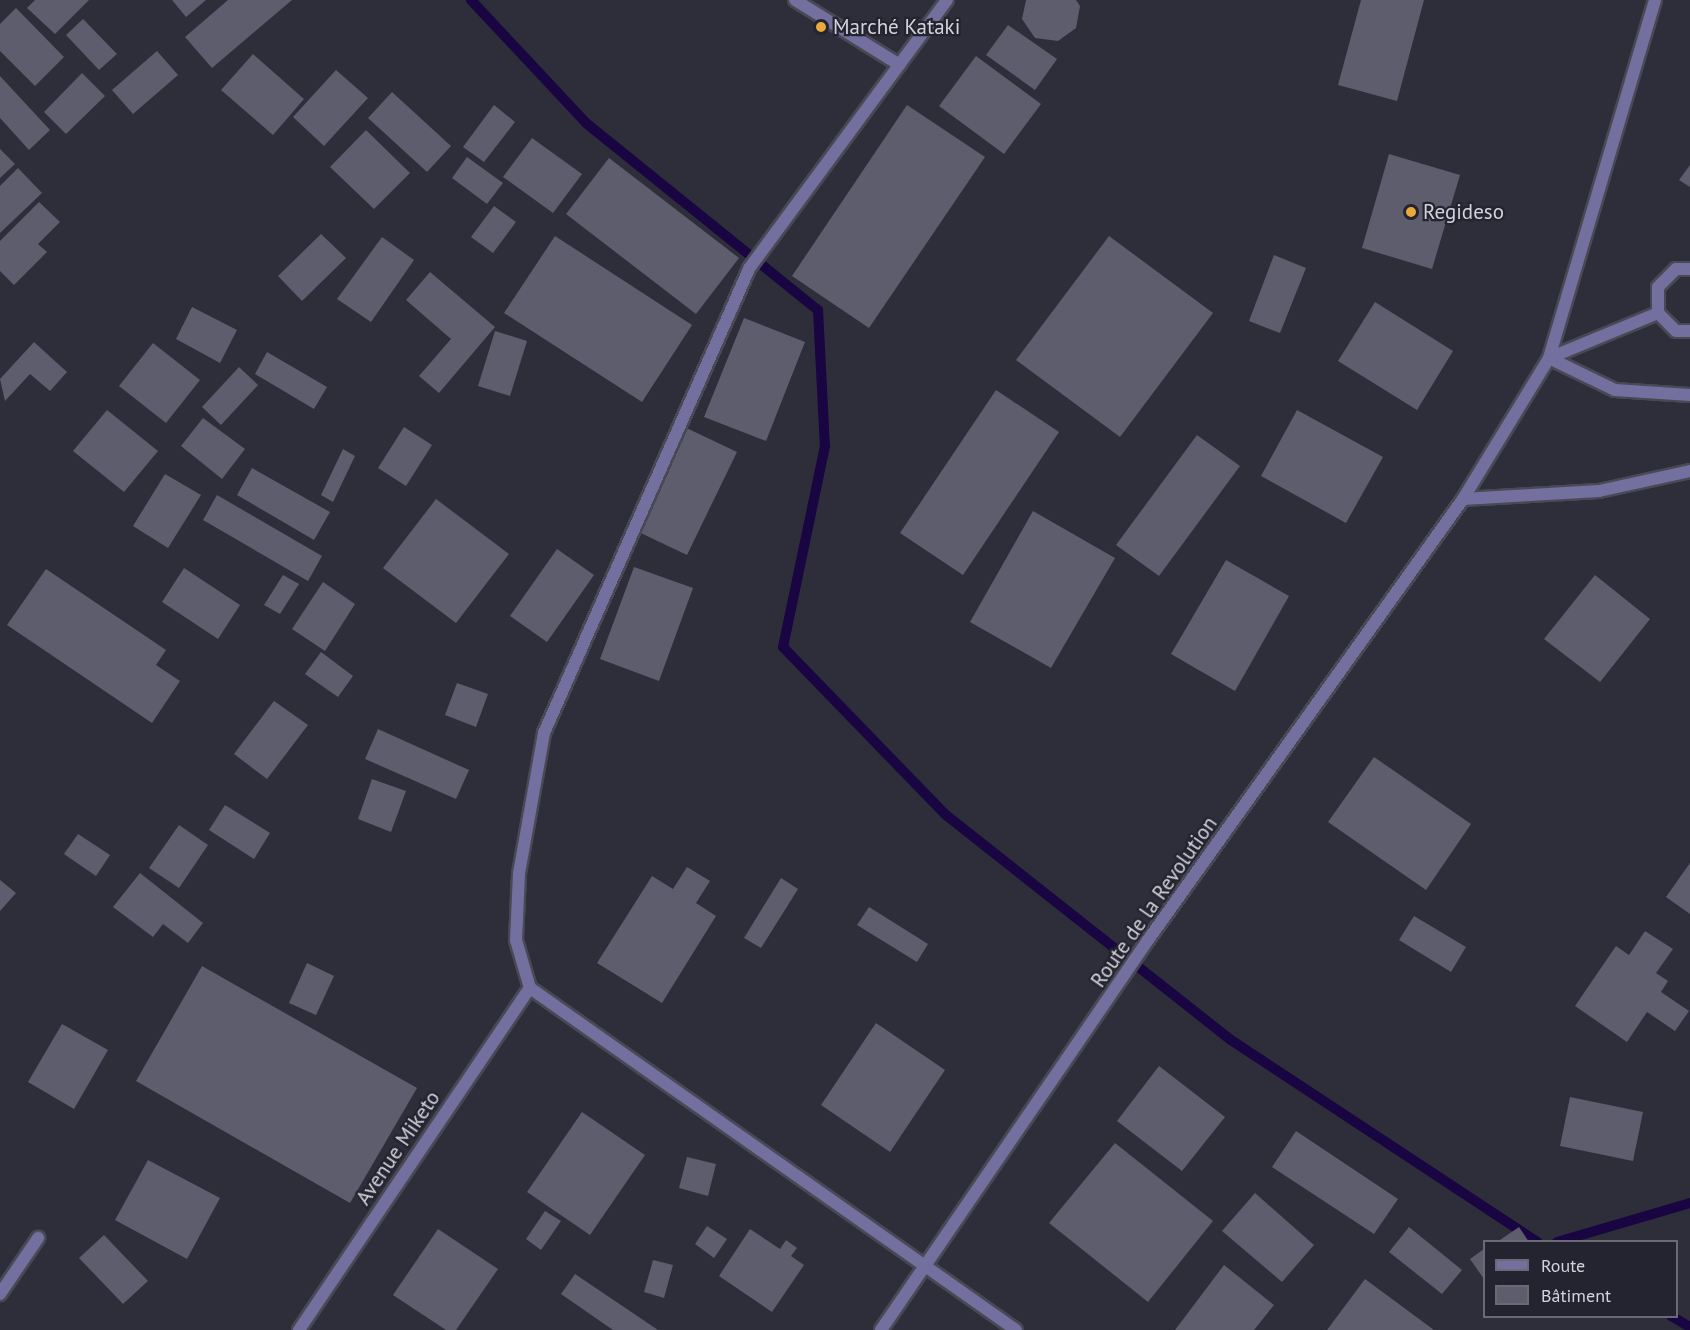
<!DOCTYPE html>
<html>
<head>
<meta charset="utf-8">
<style>
  body { margin:0 }
  #map { position:relative; width:1690px; height:1330px; overflow:hidden; background:#2e2d3a; font-family:"PT Sans",sans-serif }
  div>[style] { position:absolute }
  [style*='--x'] { left:calc(var(--x)*1px); top:calc(var(--y)*1px); width:calc(var(--w)*1px); rotate:calc(var(--a)*1deg) }
  .stream>* { height:10px; margin:-5px; padding:0 5px; transform-origin:5px; border-radius:5px; background:#180541 }
  .building>* { inset:0; background:#5e5d6d }
  .roads { filter:drop-shadow(2px 0 #494854) drop-shadow(-2px 0 #494854) drop-shadow(0 2px #494854) drop-shadow(0 -2px #494854) }
  .minor>* { height:12px; margin:-6px; padding:0 6px; transform-origin:6px; border-radius:6px; background:#736f9f }
  .dots>* { width:16px; height:16px; translate:-50% -50%; box-sizing:border-box; border:3px solid #242330; border-radius:50% }
  span { translate:-50% -50%; white-space:nowrap; text-align:center; line-height:1.15; -webkit-text-stroke:4.5px #242330; paint-order:stroke }
  .poi-label { font-size:21px; color:#d4d3dc }
  .left { translate:0 -50%; text-align:left }
  .street-label { font-size:21px; color:#d4d3dc }
  .legend { position:absolute; left:1483px; top:1240px; width:195px; height:78px; box-sizing:border-box; background:#242330; border:2px solid #6a6975; margin:0; padding:8px 10px; list-style:none; font-size:18px; color:#d4d3dc }
  .legend li { display:flex; align-items:center; gap:12px; height:30px }
  .legend b { width:30px; border:2px solid #6a6975 }
</style>
</head>
<body>
<div id="map">
  <div class="stream">
    <i style="--x:471;--y:0;--w:168;--a:46.9"></i>
    <i style="--x:586;--y:123;--w:298;--a:38.9"></i>
    <i style="--x:818;--y:310;--w:136;--a:87.1"></i>
    <i style="--x:825;--y:446;--w:205;--a:101.8"></i>
    <i style="--x:783;--y:647;--w:234;--a:45.9"></i>
    <i style="--x:946;--y:815;--w:363;--a:38.3"></i>
    <i style="--x:1231;--y:1040;--w:367;--a:33.4"></i>
    <i style="--x:1557;--y:1242;--w:139;--a:-16.3"></i>
    <i style="--x:1671;--y:1316;--w:22;--a:30"></i>
  </div>
  <div class="building">
    <i style="clip-path:polygon(35px 0,89px 0,55px 34px,27px 8px)"></i>
    <i style="clip-path:polygon(172px 0,206px 0,186px 17px)"></i>
    <i style="clip-path:polygon(228px 0,292px 0,212px 68px,185px 37px)"></i>
    <i style="clip-path:polygon(1026px 0,1076px 0,1080px 6px,1076px 28px,1058px 41px,1035px 38px,1022px 19px)"></i>
    <i style="clip-path:polygon(1361px 0,1424px 0,1397px 101px,1338px 85px)"></i>
    <i style="clip-path:polygon(16px 8px,64px 57px,35px 86px,0 51px,0 24px)"></i>
    <i style="clip-path:polygon(83px 19px,117px 54px,99px 70px,66px 35px)"></i>
    <i style="clip-path:polygon(1008px 25px,1057px 59px,1035px 90px,986px 55px)"></i>
    <i style="clip-path:polygon(157px 51px,178px 75px,133px 114px,112px 90px)"></i>
    <i style="clip-path:polygon(253px 54px,304px 99px,273px 135px,221px 90px)"></i>
    <i style="clip-path:polygon(976px 56px,1041px 104px,1004px 154px,939px 106px)"></i>
    <i style="clip-path:polygon(336px 70px,368px 98px,324px 146px,293px 117px)"></i>
    <i style="clip-path:polygon(82px 73px,105px 96px,66px 134px,44px 112px)"></i>
    <i style="clip-path:polygon(0 76px,50px 130px,29px 150px,0 118px)"></i>
    <i style="clip-path:polygon(392px 92px,451px 146px,427px 172px,368px 118px)"></i>
    <i style="clip-path:polygon(494px 105px,515px 122px,484px 162px,463px 147px)"></i>
    <i style="clip-path:polygon(907px 105px,985px 157px,869px 328px,792px 276px)"></i>
    <i style="clip-path:polygon(366px 130px,410px 173px,374px 209px,330px 167px)"></i>
    <i style="clip-path:polygon(532px 138px,582px 174px,553px 213px,503px 177px)"></i>
    <i style="clip-path:polygon(0 149px,15px 164px,0 178px)"></i>
    <i style="clip-path:polygon(1389px 154px,1460px 175px,1432px 269px,1362px 248px)"></i>
    <i style="clip-path:polygon(467px 157px,503px 183px,487px 204px,452px 178px)"></i>
    <i style="clip-path:polygon(609px 158px,739px 258px,696px 314px,566px 214px)"></i>
    <i style="clip-path:polygon(1690px 165px,1690px 187px,1679px 180px)"></i>
    <i style="clip-path:polygon(18px 168px,42px 193px,0 233px,0 186px)"></i>
    <i style="clip-path:polygon(39px 202px,60px 222px,38px 244px,47px 252px,14px 285px,0 271px,0 241px)"></i>
    <i style="clip-path:polygon(494px 206px,516px 222px,493px 253px,471px 237px)"></i>
    <i style="clip-path:polygon(321px 234px,346px 258px,302px 301px,278px 276px)"></i>
    <i style="clip-path:polygon(555px 236px,692px 325px,642px 402px,504px 313px)"></i>
    <i style="clip-path:polygon(1109px 236px,1213px 313px,1120px 437px,1016px 360px)"></i>
    <i style="clip-path:polygon(382px 237px,414px 260px,371px 322px,337px 299px)"></i>
    <i style="clip-path:polygon(1274px 255px,1306px 268px,1280px 333px,1249px 321px)"></i>
    <i style="clip-path:polygon(430px 272px,495px 327px,439px 393px,419px 376px,451px 339px,406px 300px)"></i>
    <i style="clip-path:polygon(1375px 302px,1453px 351px,1417px 410px,1338px 361px)"></i>
    <i style="clip-path:polygon(192px 307px,237px 330px,220px 363px,176px 339px)"></i>
    <i style="clip-path:polygon(744px 318px,805px 342px,766px 441px,704px 417px)"></i>
    <i style="clip-path:polygon(495px 331px,527px 341px,510px 396px,478px 386px)"></i>
    <i style="clip-path:polygon(34px 342px,67px 372px,50px 391px,30px 374px,5px 401px,0 379px)"></i>
    <i style="clip-path:polygon(153px 343px,200px 380px,166px 423px,119px 386px)"></i>
    <i style="clip-path:polygon(267px 352px,327px 387px,314px 409px,255px 374px)"></i>
    <i style="clip-path:polygon(239px 367px,258px 385px,221px 425px,202px 407px)"></i>
    <i style="clip-path:polygon(996px 390px,1059px 432px,963px 575px,900px 533px)"></i>
    <i style="clip-path:polygon(107px 410px,158px 451px,124px 492px,73px 451px)"></i>
    <i style="clip-path:polygon(1297px 410px,1383px 457px,1346px 523px,1261px 476px)"></i>
    <i style="clip-path:polygon(203px 418px,245px 449px,222px 479px,181px 446px)"></i>
    <i style="clip-path:polygon(676px 423px,737px 452px,687px 555px,626px 526px)"></i>
    <i style="clip-path:polygon(404px 427px,432px 445px,406px 486px,378px 468px)"></i>
    <i style="clip-path:polygon(1197px 435px,1240px 466px,1159px 576px,1116px 545px)"></i>
    <i style="clip-path:polygon(343px 449px,355px 456px,333px 502px,321px 495px)"></i>
    <i style="clip-path:polygon(252px 468px,330px 512px,314px 540px,237px 495px)"></i>
    <i style="clip-path:polygon(165px 474px,201px 495px,168px 548px,133px 526px)"></i>
    <i style="clip-path:polygon(217px 495px,322px 556px,308px 581px,203px 520px)"></i>
    <i style="clip-path:polygon(436px 499px,509px 554px,456px 623px,383px 568px)"></i>
    <i style="clip-path:polygon(1033px 511px,1115px 558px,1051px 668px,970px 622px)"></i>
    <i style="clip-path:polygon(557px 549px,594px 575px,547px 642px,510px 616px)"></i>
    <i style="clip-path:polygon(1226px 560px,1289px 596px,1235px 691px,1171px 654px)"></i>
    <i style="clip-path:polygon(634px 567px,693px 588px,659px 681px,600px 659px)"></i>
    <i style="clip-path:polygon(184px 568px,240px 605px,218px 639px,162px 602px)"></i>
    <i style="clip-path:polygon(46px 569px,166px 650px,156px 665px,180px 681px,152px 723px,7px 625px)"></i>
    <i style="clip-path:polygon(283px 575px,299px 584px,280px 614px,264px 605px)"></i>
    <i style="clip-path:polygon(1595px 575px,1650px 619px,1600px 682px,1544px 639px)"></i>
    <i style="clip-path:polygon(323px 582px,355px 604px,325px 651px,292px 629px)"></i>
    <i style="clip-path:polygon(321px 652px,353px 676px,338px 697px,305px 674px)"></i>
    <i style="clip-path:polygon(457px 683px,488px 694px,476px 727px,445px 715px)"></i>
    <i style="clip-path:polygon(274px 701px,308px 725px,267px 779px,234px 754px)"></i>
    <i style="clip-path:polygon(378px 729px,469px 770px,456px 799px,365px 759px)"></i>
    <i style="clip-path:polygon(1374px 757px,1471px 824px,1426px 890px,1328px 822px)"></i>
    <i style="clip-path:polygon(372px 779px,406px 791px,391px 832px,358px 819px)"></i>
    <i style="clip-path:polygon(225px 805px,270px 833px,254px 859px,209px 830px)"></i>
    <i style="clip-path:polygon(179px 825px,208px 845px,179px 888px,149px 868px)"></i>
    <i style="clip-path:polygon(78px 834px,110px 855px,96px 876px,64px 854px)"></i>
    <i style="clip-path:polygon(1690px 863px,1690px 914px,1666px 897px)"></i>
    <i style="clip-path:polygon(687px 867px,710px 881px,696px 903px,716px 916px,662px 1003px,597px 963px,652px 876px,673px 889px)"></i>
    <i style="clip-path:polygon(140px 873px,203px 923px,188px 943px,163px 924px,153px 937px,113px 907px)"></i>
    <i style="clip-path:polygon(781px 878px,798px 889px,761px 948px,744px 938px)"></i>
    <i style="clip-path:polygon(0 880px,16px 893px,0 911px)"></i>
    <i style="clip-path:polygon(869px 907px,928px 944px,917px 962px,857px 925px)"></i>
    <i style="clip-path:polygon(1414px 916px,1466px 947px,1451px 972px,1399px 940px)"></i>
    <i style="clip-path:polygon(1645px 931px,1673px 949px,1656px 973px,1668px 981px,1661px 992px,1689px 1011px,1675px 1031px,1647px 1012px,1627px 1042px,1575px 1006px,1616px 946px,1629px 955px)"></i>
    <i style="clip-path:polygon(307px 963px,334px 976px,316px 1015px,289px 1003px)"></i>
    <i style="clip-path:polygon(202px 966px,417px 1088px,350px 1203px,136px 1081px)"></i>
    <i style="clip-path:polygon(876px 1023px,945px 1070px,890px 1152px,821px 1105px)"></i>
    <i style="clip-path:polygon(62px 1024px,108px 1050px,74px 1109px,28px 1082px)"></i>
    <i style="clip-path:polygon(1159px 1066px,1225px 1117px,1182px 1171px,1117px 1121px)"></i>
    <i style="clip-path:polygon(1570px 1097px,1643px 1112px,1633px 1161px,1560px 1146px)"></i>
    <i style="clip-path:polygon(582px 1112px,645px 1155px,590px 1235px,527px 1192px)"></i>
    <i style="clip-path:polygon(1296px 1131px,1398px 1199px,1374px 1234px,1272px 1167px)"></i>
    <i style="clip-path:polygon(1115px 1143px,1213px 1221px,1148px 1302px,1049px 1223px)"></i>
    <i style="clip-path:polygon(687px 1157px,716px 1164px,708px 1196px,679px 1188px)"></i>
    <i style="clip-path:polygon(148px 1160px,220px 1198px,187px 1259px,115px 1220px)"></i>
    <i style="clip-path:polygon(1255px 1193px,1314px 1245px,1282px 1282px,1222px 1231px)"></i>
    <i style="clip-path:polygon(545px 1211px,561px 1221px,541px 1250px,526px 1239px)"></i>
    <i style="clip-path:polygon(707px 1226px,727px 1239px,714px 1258px,695px 1244px)"></i>
    <i style="clip-path:polygon(1409px 1227px,1462px 1270px,1442px 1294px,1389px 1252px)"></i>
    <i style="clip-path:polygon(1519px 1227px,1529px 1242px,1497px 1242px)"></i>
    <i style="clip-path:polygon(438px 1229px,498px 1269px,456px 1330px,446px 1330px,393px 1295px)"></i>
    <i style="clip-path:polygon(750px 1229px,780px 1249px,786px 1240px,797px 1248px,791px 1256px,804px 1265px,772px 1312px,719px 1276px)"></i>
    <i style="clip-path:polygon(104px 1235px,148px 1281px,123px 1304px,79px 1258px)"></i>
    <i style="clip-path:polygon(1484px 1249px,1484px 1279px,1470px 1259px)"></i>
    <i style="clip-path:polygon(653px 1260px,673px 1265px,664px 1298px,644px 1292px)"></i>
    <i style="clip-path:polygon(1224px 1265px,1274px 1305px,1254px 1330px,1175px 1330px)"></i>
    <i style="clip-path:polygon(575px 1274px,658px 1330px,613px 1330px,561px 1294px)"></i>
    <i style="clip-path:polygon(1365px 1279px,1434px 1330px,1327px 1330px)"></i>
  </div>
  <div class="roads">
    <div class="minor">
      <i style="--x:795;--y:0;--w:123;--a:31.8"></i>
      <i style="--x:947;--y:0;--w:334;--a:126.4"></i>
      <i style="--x:749;--y:269;--w:507;--a:113.84"></i>
      <i style="--x:544;--y:733;--w:143;--a:100.1"></i>
      <i style="--x:519;--y:874;--w:66;--a:92.6"></i>
      <i style="--x:516;--y:940;--w:50;--a:73.7"></i>
      <i style="--x:530;--y:988;--w:594;--a:35.13"></i>
      <i style="--x:1690;--y:269;--w:14;--a:180"></i>
      <i style="--x:1676;--y:269;--w:25;--a:135"></i>
      <i style="--x:1658;--y:287;--w:26;--a:90"></i>
      <i style="--x:1658;--y:313;--w:25;--a:45"></i>
      <i style="--x:1676;--y:331;--w:14;--a:0"></i>
      <i style="--x:1549;--y:358;--w:73;--a:25.9"></i>
      <i style="--x:1615;--y:390;--w:75;--a:3.8"></i>
      <i style="--x:1549;--y:358;--w:118;--a:-22.4"></i>
      <i style="--x:1463;--y:499;--w:136;--a:-3.4"></i>
      <i style="--x:1599;--y:491;--w:93;--a:-12.4"></i>
      <i style="--x:0;--y:1294;--w:68;--a:-55.8"></i>
      <i style="--x:299;--y:1330;--w:413;--a:-56"></i>
      <i style="--x:881;--y:1330;--w:473;--a:-55.6"></i>
      <i style="--x:1148;--y:940;--w:542;--a:-54.46"></i>
      <i style="--x:1463;--y:499;--w:165;--a:-58.6"></i>
      <i style="--x:1549;--y:358;--w:373;--a:-73.5"></i>
    </div>
  </div>
  <div class="dots">
    <i style="left:821px;top:27px;background:#eaaa39"></i>
    <i style="left:1411px;top:212px;background:#eaaa39"></i>
  </div>
  <div class="poi-label">
    <span class="left" style="left:833px;top:27px">Marché Kataki</span>
    <span class="left" style="left:1423px;top:212px">Regideso</span>
  </div>
  <div class="street-label">
    <span style="left:1154px;top:902px;rotate:-55deg">Route de la Revolution</span>
    <span style="left:398px;top:1148px;rotate:-56deg">Avenue Miketo</span>
  </div>
  <ul class="legend">
  <li><b style="height:8px;background:#736f9f"></b>Route</li>
  <li><b style="height:16px;background:#5e5d6d"></b>Bâtiment</li>
  </ul>
</div>
</body>
</html>
